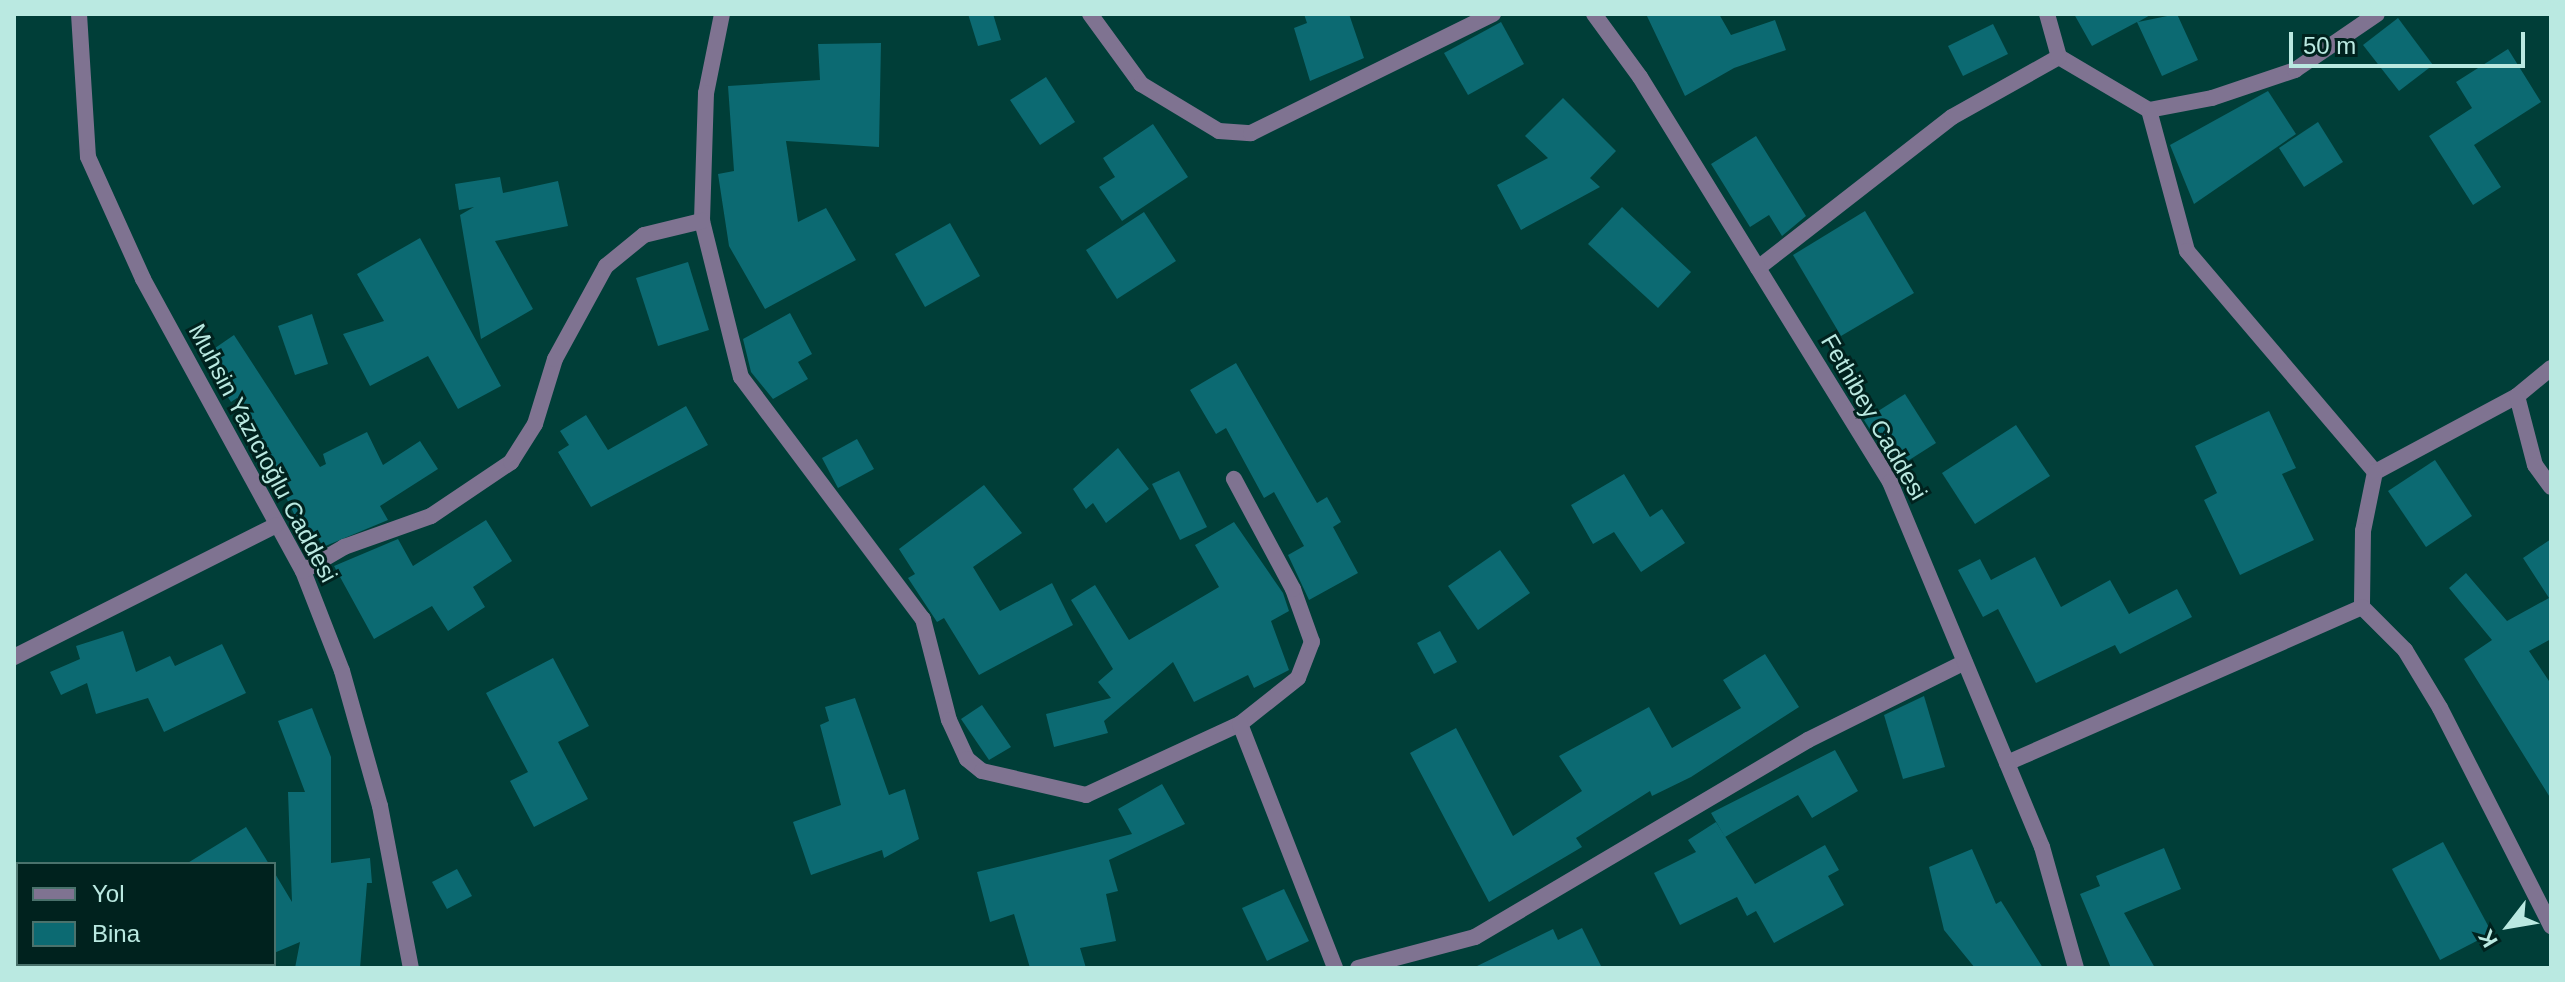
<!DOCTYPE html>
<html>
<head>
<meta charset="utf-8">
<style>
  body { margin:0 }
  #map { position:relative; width:2565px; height:982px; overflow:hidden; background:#003e38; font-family:Arial,sans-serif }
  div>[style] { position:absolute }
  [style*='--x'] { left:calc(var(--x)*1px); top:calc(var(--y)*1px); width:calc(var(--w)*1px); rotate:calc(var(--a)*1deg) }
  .building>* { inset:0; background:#0c6a72 }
  .minor>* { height:16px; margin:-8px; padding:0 8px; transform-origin:8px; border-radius:8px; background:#7f7391 }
  .tertiary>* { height:16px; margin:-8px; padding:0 8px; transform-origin:8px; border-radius:8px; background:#7f7391 }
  span { translate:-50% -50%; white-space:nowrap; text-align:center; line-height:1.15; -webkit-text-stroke:6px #00221e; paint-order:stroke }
  .street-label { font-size:24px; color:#bae9e1 }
  .frame { position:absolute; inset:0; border:16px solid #bae9e1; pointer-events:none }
  .legend { position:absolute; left:16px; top:862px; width:260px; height:104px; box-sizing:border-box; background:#00221e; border:2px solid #4a726c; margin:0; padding:10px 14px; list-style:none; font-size:24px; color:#bae9e1 }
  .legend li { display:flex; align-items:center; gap:16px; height:40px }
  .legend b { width:40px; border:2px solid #4a726c }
  .north { position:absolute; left:2469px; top:886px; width:80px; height:80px; -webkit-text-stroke:6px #00221e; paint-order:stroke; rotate:239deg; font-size:22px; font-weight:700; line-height:32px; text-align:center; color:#bae9e1 }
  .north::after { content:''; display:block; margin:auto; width:28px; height:36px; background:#bae9e1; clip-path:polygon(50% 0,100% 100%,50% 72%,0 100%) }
  .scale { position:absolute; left:2289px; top:32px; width:236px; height:36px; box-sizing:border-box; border:4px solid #bae9e1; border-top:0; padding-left:10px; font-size:24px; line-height:28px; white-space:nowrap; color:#bae9e1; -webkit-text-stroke:6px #00221e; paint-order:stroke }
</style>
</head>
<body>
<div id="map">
  <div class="building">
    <i style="clip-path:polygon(968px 14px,993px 14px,1001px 40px,978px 46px)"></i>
    <i style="clip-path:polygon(1304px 14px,1349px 14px,1364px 58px,1310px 81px,1294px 28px,1307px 23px)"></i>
    <i style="clip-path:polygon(1646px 14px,1719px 14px,1731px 35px,1775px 20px,1786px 50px,1734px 68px,1685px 96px)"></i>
    <i style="clip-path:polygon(2074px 14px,2152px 14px,2138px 22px,2177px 14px,2198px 60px,2162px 76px,2137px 22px,2092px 46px)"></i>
    <i style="clip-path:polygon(2398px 18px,2433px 65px,2399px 91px,2363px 45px)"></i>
    <i style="clip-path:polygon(1501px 22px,1524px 64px,1468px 95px,1444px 53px)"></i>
    <i style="clip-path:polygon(1993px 24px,2008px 54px,1963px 76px,1948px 46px)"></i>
    <i style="clip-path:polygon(881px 43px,879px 147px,786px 141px,798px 222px,826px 208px,856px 260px,765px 309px,729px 246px,718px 174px,734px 171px,728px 86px,820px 80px,818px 44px)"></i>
    <i style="clip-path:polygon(2508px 49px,2541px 102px,2474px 145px,2501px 187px,2473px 205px,2429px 136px,2472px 108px,2456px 82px)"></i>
    <i style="clip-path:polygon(1046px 77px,1075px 122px,1040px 145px,1010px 100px)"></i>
    <i style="clip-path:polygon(2268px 91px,2296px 134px,2194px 204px,2170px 145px)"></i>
    <i style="clip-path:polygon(1563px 98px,1616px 151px,1590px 178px,1600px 187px,1521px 230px,1497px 185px,1548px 158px,1525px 136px)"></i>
    <i style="clip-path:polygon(2318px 122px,2343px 162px,2304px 187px,2279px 148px)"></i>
    <i style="clip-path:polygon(1153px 124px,1188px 177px,1122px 221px,1099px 187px,1115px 177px,1103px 158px)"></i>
    <i style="clip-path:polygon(1756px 136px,1806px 216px,1782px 236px,1769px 215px,1750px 227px,1711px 164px)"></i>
    <i style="clip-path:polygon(500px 177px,503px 193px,558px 181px,568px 226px,495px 241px,533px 309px,481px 339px,460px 215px,474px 207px,459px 210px,455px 184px)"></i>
    <i style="clip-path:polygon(1622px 207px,1691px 272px,1658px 308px,1588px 244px)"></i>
    <i style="clip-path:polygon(1865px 211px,1914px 293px,1841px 336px,1793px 255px)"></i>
    <i style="clip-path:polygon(1144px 212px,1176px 261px,1117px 299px,1086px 250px)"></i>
    <i style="clip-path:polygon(950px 223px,980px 276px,925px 307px,895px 254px)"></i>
    <i style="clip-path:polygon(420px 238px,501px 386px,458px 409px,428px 356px,370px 386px,343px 334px,384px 321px,357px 274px)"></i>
    <i style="clip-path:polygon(688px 262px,709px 330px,658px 346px,636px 278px)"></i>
    <i style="clip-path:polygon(790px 313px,812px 354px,798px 362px,808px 379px,773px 399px,751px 372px,743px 339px)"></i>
    <i style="clip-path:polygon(312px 314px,328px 364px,295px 375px,278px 326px)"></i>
    <i style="clip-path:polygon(234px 335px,320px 467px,326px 464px,323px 454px,367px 432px,383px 465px,420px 441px,438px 469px,380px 506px,388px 520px,323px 547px,315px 532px,305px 536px,237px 398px,231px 402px,202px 357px)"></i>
    <i style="clip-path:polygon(1236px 363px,1317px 503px,1327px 497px,1341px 522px,1333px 527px,1358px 573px,1309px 600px,1288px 555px,1304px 546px,1274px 492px,1264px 498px,1226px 428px,1216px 434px,1190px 390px)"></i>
    <i style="clip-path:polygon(1905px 394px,1936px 443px,1895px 469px,1864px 420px)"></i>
    <i style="clip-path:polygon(686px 406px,708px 445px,591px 507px,558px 452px,569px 445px,560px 431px,586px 415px,608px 450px)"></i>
    <i style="clip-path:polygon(2269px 411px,2296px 468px,2282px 474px,2314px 540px,2240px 575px,2204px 500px,2217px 493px,2195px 446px)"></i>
    <i style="clip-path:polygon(2016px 425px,2050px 476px,1975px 524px,1942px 473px)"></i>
    <i style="clip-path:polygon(857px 439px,874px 469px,838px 488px,822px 458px)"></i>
    <i style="clip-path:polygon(1118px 448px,1149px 489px,1106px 523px,1093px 503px,1086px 509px,1073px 489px)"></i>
    <i style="clip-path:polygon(2435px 460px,2472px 516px,2426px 547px,2388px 491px)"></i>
    <i style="clip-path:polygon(1179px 471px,1207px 527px,1180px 540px,1152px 484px)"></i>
    <i style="clip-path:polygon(1624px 474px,1650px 517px,1662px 509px,1685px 543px,1641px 572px,1614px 532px,1593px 544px,1571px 505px)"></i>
    <i style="clip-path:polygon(984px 485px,1022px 533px,973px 567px,1000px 611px,1052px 583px,1073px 625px,979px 675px,944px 618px,937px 622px,908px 578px,915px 574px,899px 549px)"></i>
    <i style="clip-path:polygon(486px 520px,512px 561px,473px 587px,485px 607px,448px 631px,432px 606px,374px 639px,334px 566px,398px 539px,413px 566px)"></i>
    <i style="clip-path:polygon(1234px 522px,1283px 593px,1289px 611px,1271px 621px,1289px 670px,1254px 688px,1248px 675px,1194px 702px,1173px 662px,1104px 721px,1108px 733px,1054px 747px,1046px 714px,1111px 698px,1098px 682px,1113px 669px,1071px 600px,1095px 585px,1129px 640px,1219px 587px,1195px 545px)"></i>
    <i style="clip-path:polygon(2551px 539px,2551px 639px,2529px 651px,2551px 684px,2551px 799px,2464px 659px,2492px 640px,2449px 588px,2466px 573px,2507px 621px,2549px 598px,2523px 558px)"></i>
    <i style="clip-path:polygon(1500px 550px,1530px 593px,1478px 630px,1448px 586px)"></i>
    <i style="clip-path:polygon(2035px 557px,2061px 607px,2110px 580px,2129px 614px,2177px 589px,2192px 617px,2120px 654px,2115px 645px,2036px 683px,1998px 609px,1983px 617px,1958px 570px,1980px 559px,1991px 580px)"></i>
    <i style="clip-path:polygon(123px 631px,136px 672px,170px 656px,175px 666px,222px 644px,246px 693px,164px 732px,148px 698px,96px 714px,87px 683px,61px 695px,50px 672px,80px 659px,76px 646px)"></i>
    <i style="clip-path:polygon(1440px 631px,1457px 662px,1434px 674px,1417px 643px)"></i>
    <i style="clip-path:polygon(1765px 654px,1799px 707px,1691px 777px,1652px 796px,1650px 791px,1576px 838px,1582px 847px,1489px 902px,1410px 753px,1456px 728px,1513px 836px,1582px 791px,1559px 756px,1649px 707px,1672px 748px,1741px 708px,1723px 680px)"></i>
    <i style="clip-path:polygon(553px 658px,589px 726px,558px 742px,588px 799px,534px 827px,510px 781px,528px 772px,486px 693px)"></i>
    <i style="clip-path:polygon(1924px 696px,1945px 767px,1903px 779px,1884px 715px)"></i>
    <i style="clip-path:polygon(855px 698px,889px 795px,905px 789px,919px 839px,884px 858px,882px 850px,811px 875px,793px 822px,841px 805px,820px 725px,829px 721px,825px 707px)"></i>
    <i style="clip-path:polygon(982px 705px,1011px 747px,989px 760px,961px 719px)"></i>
    <i style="clip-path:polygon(312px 708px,331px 757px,331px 863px,370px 858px,372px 883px,367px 883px,360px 968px,295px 968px,300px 942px,274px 953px,274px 872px,292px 902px,288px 792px,305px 792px,278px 721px)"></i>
    <i style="clip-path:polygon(1835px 750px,1858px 791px,1812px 818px,1798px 795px,1725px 837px,1711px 813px)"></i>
    <i style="clip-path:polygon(1162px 784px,1185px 824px,1109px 860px,1118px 891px,1106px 894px,1116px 941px,1080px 948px,1086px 968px,1030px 968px,1014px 914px,990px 922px,977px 872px,1132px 834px,1118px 809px)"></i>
    <i style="clip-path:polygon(1716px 822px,1755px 884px,1825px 845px,1839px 870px,1828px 876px,1844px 905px,1774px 943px,1756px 911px,1747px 916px,1737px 897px,1680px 925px,1654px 873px,1696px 852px,1688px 840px)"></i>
    <i style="clip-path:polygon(246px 827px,269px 864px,186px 864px)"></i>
    <i style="clip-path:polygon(2443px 842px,2492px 933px,2440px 960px,2392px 869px)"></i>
    <i style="clip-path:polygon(2164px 848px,2181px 889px,2124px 913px,2155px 968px,2111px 968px,2080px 894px,2100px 886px,2096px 876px)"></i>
    <i style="clip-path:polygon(1972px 849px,1996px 904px,2001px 901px,2043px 968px,1975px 968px,1944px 930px,1929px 867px)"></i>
    <i style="clip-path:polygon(457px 869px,472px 896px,447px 909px,432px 882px)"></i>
    <i style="clip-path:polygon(1284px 889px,1309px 941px,1267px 961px,1242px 908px)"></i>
    <i style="clip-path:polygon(1582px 928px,1602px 968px,1473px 968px,1553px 929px,1558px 940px)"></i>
  </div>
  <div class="minor">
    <i style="--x:79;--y:14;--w:143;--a:86.4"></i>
    <i style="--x:88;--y:157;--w:134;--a:65.7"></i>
    <i style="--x:143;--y:279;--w:333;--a:61.3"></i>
    <i style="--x:303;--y:571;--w:107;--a:68.7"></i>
    <i style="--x:342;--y:671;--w:140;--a:74.3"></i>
    <i style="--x:380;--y:806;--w:165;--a:79.2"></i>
    <i style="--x:722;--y:14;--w:81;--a:101.4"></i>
    <i style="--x:706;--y:93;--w:128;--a:91.8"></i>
    <i style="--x:702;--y:221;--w:161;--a:76"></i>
    <i style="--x:741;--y:377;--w:303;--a:53.1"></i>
    <i style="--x:923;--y:619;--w:104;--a:75.6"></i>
    <i style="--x:949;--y:720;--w:43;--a:65.2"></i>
    <i style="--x:967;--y:759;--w:19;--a:39"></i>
    <i style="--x:982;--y:771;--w:107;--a:13"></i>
    <i style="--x:1086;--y:795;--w:170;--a:-24.8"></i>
    <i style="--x:1240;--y:724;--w:74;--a:-38.4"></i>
    <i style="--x:1298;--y:678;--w:39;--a:-69"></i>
    <i style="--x:1312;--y:642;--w:56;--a:-109.7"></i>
    <i style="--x:1293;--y:589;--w:125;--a:-118.2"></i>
    <i style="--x:1090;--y:14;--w:87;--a:53.9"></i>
    <i style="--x:1141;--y:84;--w:91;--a:31.1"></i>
    <i style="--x:1219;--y:131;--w:32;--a:4"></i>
    <i style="--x:1251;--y:133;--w:270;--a:-26.2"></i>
    <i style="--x:2059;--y:57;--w:104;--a:30.5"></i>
    <i style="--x:2149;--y:110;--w:64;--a:-10.8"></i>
    <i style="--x:2212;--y:98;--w:88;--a:-18.6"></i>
    <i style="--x:2295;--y:70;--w:99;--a:-34.3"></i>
    <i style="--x:2149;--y:110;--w:146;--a:74.9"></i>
    <i style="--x:2187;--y:251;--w:290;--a:49.6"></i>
    <i style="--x:1758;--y:268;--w:246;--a:-37.9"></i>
    <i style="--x:1952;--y:117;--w:123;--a:-29.3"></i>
    <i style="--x:2059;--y:57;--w:45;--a:-105.6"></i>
    <i style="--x:2551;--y:368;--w:44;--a:140.5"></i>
    <i style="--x:2517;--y:396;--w:161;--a:151.8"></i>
    <i style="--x:2375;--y:472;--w:60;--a:101.5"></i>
    <i style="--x:2363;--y:531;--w:76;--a:90.8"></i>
    <i style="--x:2362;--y:607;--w:61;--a:45"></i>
    <i style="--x:2405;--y:650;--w:68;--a:58.9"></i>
    <i style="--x:2440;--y:708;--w:245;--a:63"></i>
    <i style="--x:2517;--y:396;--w:71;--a:75.4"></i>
    <i style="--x:2535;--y:465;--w:27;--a:54"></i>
    <i style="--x:303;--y:571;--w:48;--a:-30.3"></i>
    <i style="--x:344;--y:547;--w:92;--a:-19.6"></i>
    <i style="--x:431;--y:516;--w:97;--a:-34"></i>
    <i style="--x:511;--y:462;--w:45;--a:-57.7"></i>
    <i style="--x:535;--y:424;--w:68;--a:-72.9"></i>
    <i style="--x:555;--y:359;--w:106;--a:-61.3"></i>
    <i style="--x:606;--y:266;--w:49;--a:-39.2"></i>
    <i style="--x:644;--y:235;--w:60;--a:-13.6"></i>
    <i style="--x:14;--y:657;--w:293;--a:-26.7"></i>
    <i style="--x:1240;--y:724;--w:262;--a:68.7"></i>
    <i style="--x:2007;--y:763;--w:388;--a:-23.7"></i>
    <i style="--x:1358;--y:968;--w:121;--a:-14.8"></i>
    <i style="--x:1475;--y:937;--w:387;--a:-30.6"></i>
    <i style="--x:1808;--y:740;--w:175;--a:-26.4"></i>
  </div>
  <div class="tertiary">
    <i style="--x:1594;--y:14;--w:78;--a:53.9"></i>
    <i style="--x:1640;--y:77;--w:476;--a:58.3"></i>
    <i style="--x:1890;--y:482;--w:395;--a:67.4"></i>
    <i style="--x:2042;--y:847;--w:126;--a:74.3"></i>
  </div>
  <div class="street-label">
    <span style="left:1874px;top:417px;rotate:60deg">Fethibey Caddesi</span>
    <span style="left:263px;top:453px;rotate:62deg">Muhsin Yazıcıoğlu Caddesi</span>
  </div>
  <div class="frame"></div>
  <ul class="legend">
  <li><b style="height:10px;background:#7f7391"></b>Yol</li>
  <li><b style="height:22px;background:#0c6a72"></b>Bina</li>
  </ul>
  <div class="north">K</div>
  <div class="scale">50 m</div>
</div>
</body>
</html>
